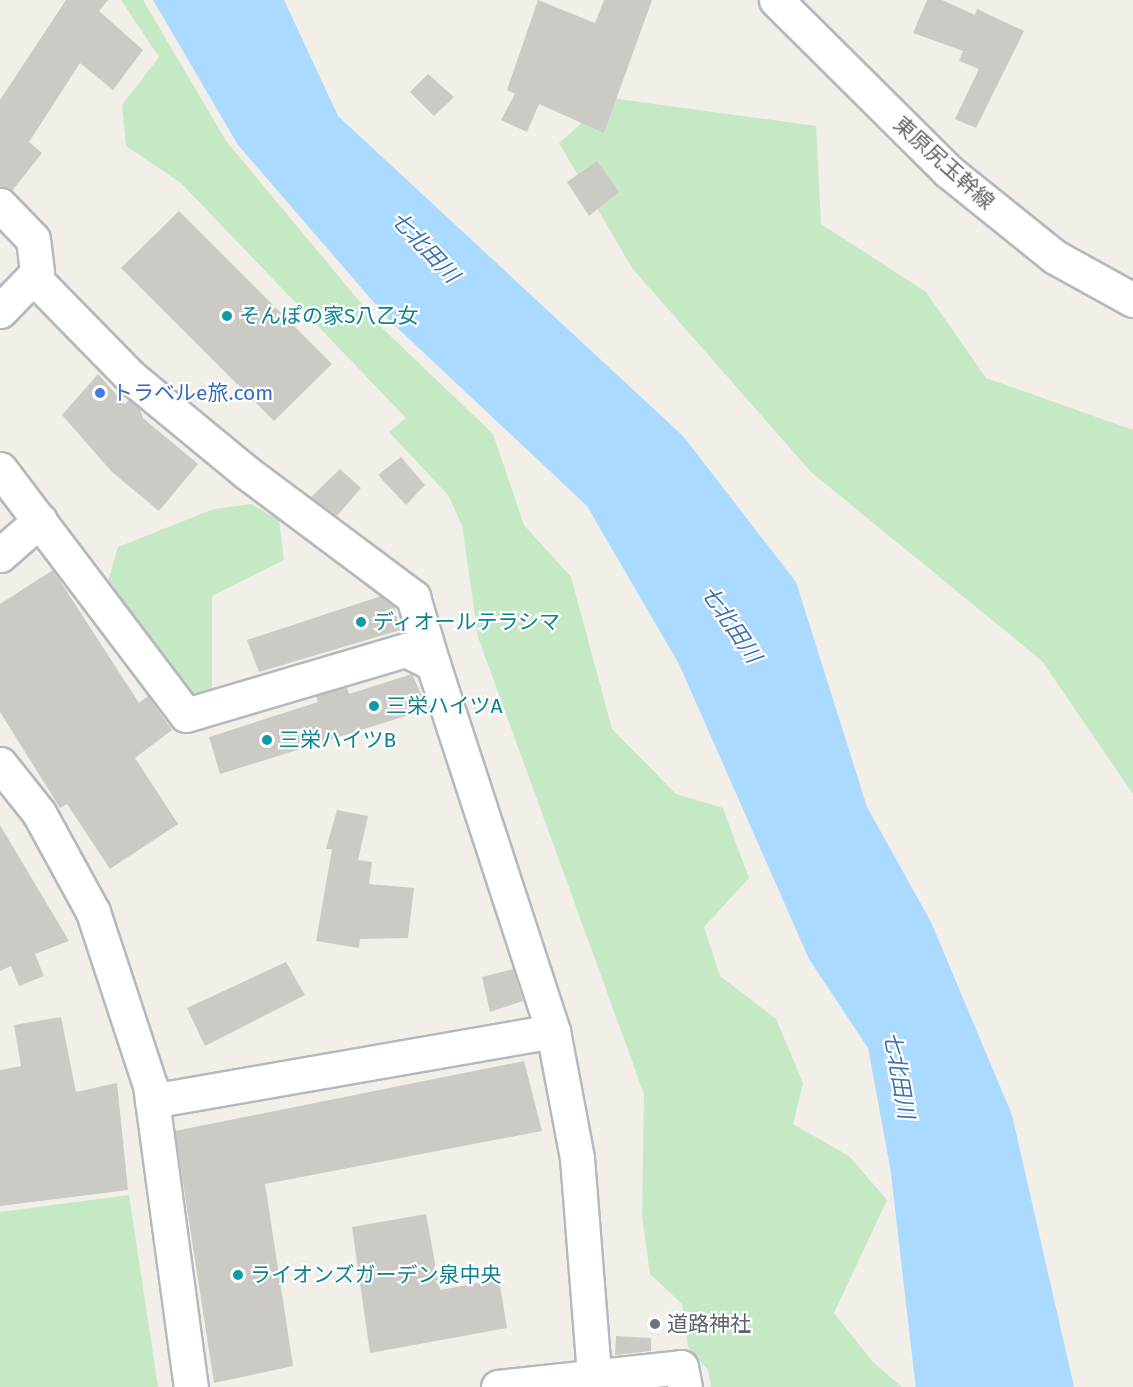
<!DOCTYPE html>
<html>
<head>
<meta charset="utf-8">
<style>
  body { margin:0 }
  #map { position:relative; width:1133px; height:1387px; overflow:hidden; background:#f1efe8; font-family:"Fira Sans","Noto Sans JP",sans-serif }
  div>[style] { position:absolute }
  [style*='--x'] { left:calc(var(--x)*1px); top:calc(var(--y)*1px); width:calc(var(--w)*1px); rotate:calc(var(--a)*1deg) }
  .green>* { inset:0; background:#c5e8c5 }
  .water>* { inset:0; background:#aadaff }
  .river>* { height:51px; margin:-25.5px; padding:0 25.5px; transform-origin:25.5px; border-radius:25.5px; background:#aadaff }
  .building>* { inset:0; background:#cccac5 }
  .roads { filter:drop-shadow(2px 0 #b5b8bc) drop-shadow(-2px 0 #b5b8bc) drop-shadow(0 2px #b5b8bc) drop-shadow(0 -2px #b5b8bc) }
  .minor>* { height:33px; margin:-16.5px; padding:0 16.5px; transform-origin:16.5px; border-radius:16.5px; background:#fff }
  .dots>* { width:16px; height:16px; translate:-50% -50%; box-sizing:border-box; border:3px solid #fff; border-radius:50% }
  span { translate:-50% -50%; white-space:nowrap; text-align:center; line-height:1.15; -webkit-text-stroke:4.5px #fff; paint-order:stroke }
  .street-label { font-size:21px; color:#5f6368 }
  .culture-label { font-size:21px; color:#0d838f }
  .left { translate:0 -50%; text-align:left }
  .shop-label { font-size:21px; color:#366cbe }
  .worship-label { font-size:21px; color:#5b616d }
  .water-label { font-size:22px; color:#4174aa; font-style:italic }
</style>
</head>
<body>
<div id="map">
  <div class="green">
    <i style="clip-path:polygon(121px 0,143px 0,226px 141px,379px 325px,493px 434px,524px 525px,571px 577px,612px 729px,676px 794px,723px 808px,749px 878px,704px 927px,720px 976px,776px 1019px,803px 1083px,793px 1124px,849px 1156px,887px 1200px,834px 1313px,873px 1362px,902px 1387px,711px 1387px,708px 1370px,688px 1347px,682px 1304px,650px 1274px,642px 1216px,644px 1094px,478px 637px,462px 525px,448px 495px,389px 432px,406px 418px,181px 183px,126px 146px,122px 105px,159px 57px)"></i>
    <i style="clip-path:polygon(611px 98px,816px 126px,821px 224px,926px 292px,986px 378px,1133px 430px,1133px 794px,1042px 661px,811px 472px,632px 268px,559px 143px)"></i>
    <i style="clip-path:polygon(251px 504px,279px 520px,284px 560px,212px 596px,212px 696px,192px 699px,108px 582px,118px 547px,214px 509px)"></i>
    <i style="clip-path:polygon(129px 1195px,158px 1387px,0 1387px,0 1212px)"></i>
  </div>
  <div class="water">
    <i style="clip-path:polygon(153px 0,284px 0,338px 116px,683px 436px,796px 582px,867px 807px,931px 922px,1012px 1115px,1074px 1387px,935px 1387px,955px 1294px,931px 1143px,809px 959px,679px 664px,587px 506px,390px 321px,238px 145px)"></i>
  </div>
  <div class="river">
    <i style="--x:891;--y:1034;--w:131;--a:79.5"></i>
    <i style="--x:915;--y:1163;--w:226;--a:83.4"></i>
  </div>
  <div class="building">
    <i style="clip-path:polygon(66px 0,108px 0,99px 11px,143px 50px,113px 90px,80px 63px,29px 142px,42px 153px,12px 191px,0 187px,0 100px)"></i>
    <i style="clip-path:polygon(538px 0,595px 23px,604px 0,652px 0,604px 133px,539px 104px,527px 132px,501px 120px,515px 94px,507px 90px)"></i>
    <i style="clip-path:polygon(927px 0,942px 0,975px 15px,977px 9px,1024px 31px,976px 128px,955px 119px,979px 69px,959px 61px,963px 51px,913px 33px)"></i>
    <i style="clip-path:polygon(428px 74px,454px 97px,434px 116px,410px 92px)"></i>
    <i style="clip-path:polygon(597px 161px,619px 192px,589px 216px,567px 182px)"></i>
    <i style="clip-path:polygon(179px 211px,332px 364px,274px 421px,121px 268px)"></i>
    <i style="clip-path:polygon(98px 374px,125px 404px,129px 400px,140px 409px,143px 418px,198px 464px,159px 511px,112px 472px,62px 415px)"></i>
    <i style="clip-path:polygon(401px 457px,425px 485px,406px 505px,378px 475px)"></i>
    <i style="clip-path:polygon(340px 469px,361px 488px,337px 516px,311px 497px)"></i>
    <i style="clip-path:polygon(53px 570px,139px 703px,148px 696px,172px 730px,135px 758px,178px 824px,110px 869px,67px 804px,60px 808px,0 712px,0 604px)"></i>
    <i style="clip-path:polygon(381px 596px,394px 606px,400px 630px,259px 672px,247px 640px)"></i>
    <i style="clip-path:polygon(412px 674px,428px 709px,220px 774px,209px 737px,318px 702px,316px 696px,347px 687px,349px 694px)"></i>
    <i style="clip-path:polygon(337px 810px,368px 816px,358px 860px,372px 862px,369px 884px,414px 888px,408px 938px,360px 939px,359px 948px,316px 941px,332px 849px,326px 849px)"></i>
    <i style="clip-path:polygon(0 825px,69px 941px,35px 954px,44px 976px,19px 986px,11px 966px,0 971px)"></i>
    <i style="clip-path:polygon(286px 962px,305px 995px,205px 1046px,187px 1008px)"></i>
    <i style="clip-path:polygon(513px 969px,523px 1001px,490px 1012px,482px 977px)"></i>
    <i style="clip-path:polygon(61px 1017px,76px 1092px,117px 1083px,128px 1190px,0 1206px,0 1070px,21px 1066px,14px 1025px)"></i>
    <i style="clip-path:polygon(524px 1061px,542px 1131px,265px 1184px,293px 1366px,214px 1383px,175px 1131px)"></i>
    <i style="clip-path:polygon(426px 1214px,440px 1290px,499px 1279px,507px 1328px,370px 1353px,352px 1227px)"></i>
    <i style="clip-path:polygon(616px 1336px,651px 1338px,651px 1351px,615px 1355px)"></i>
  </div>
  <div class="roads">
    <div class="minor">
      <i style="--x:776;--y:0;--w:243;--a:44.8"></i>
      <i style="--x:948;--y:171;--w:137;--a:38.8"></i>
      <i style="--x:1055;--y:257;--w:89;--a:28.9"></i>
      <i style="--x:0;--y:205;--w:47;--a:45.9"></i>
      <i style="--x:33;--y:239;--w:34;--a:83"></i>
      <i style="--x:37;--y:273;--w:53;--a:134.2"></i>
      <i style="--x:33;--y:277;--w:141;--a:45.6"></i>
      <i style="--x:132;--y:378;--w:148;--a:39.5"></i>
      <i style="--x:246;--y:472;--w:209;--a:36.8"></i>
      <i style="--x:413;--y:597;--w:70;--a:73.4"></i>
      <i style="--x:0;--y:469;--w:308;--a:52.9"></i>
      <i style="--x:186;--y:715;--w:229;--a:-16.5"></i>
      <i style="--x:406;--y:650;--w:30;--a:27"></i>
      <i style="--x:433;--y:664;--w:386;--a:71.9"></i>
      <i style="--x:553;--y:1031;--w:129;--a:79.3"></i>
      <i style="--x:577;--y:1158;--w:217;--a:85.5"></i>
      <i style="--x:0;--y:555;--w:53;--a:-41.2"></i>
      <i style="--x:0;--y:764;--w:63;--a:51.5"></i>
      <i style="--x:39;--y:813;--w:113;--a:61.4"></i>
      <i style="--x:93;--y:912;--w:182;--a:71.8"></i>
      <i style="--x:150;--y:1085;--w:305;--a:82.3"></i>
      <i style="--x:152;--y:1101;--w:407;--a:-9.9"></i>
      <i style="--x:498;--y:1387;--w:184;--a:-6.2"></i>
      <i style="--x:681;--y:1367;--w:20;--a:79"></i>
    </div>
  </div>
  <div class="dots">
    <i style="left:227px;top:316px;background:#0f9aa8"></i>
    <i style="left:100px;top:393px;background:#3f7fe0"></i>
    <i style="left:361px;top:622px;background:#0f9aa8"></i>
    <i style="left:374px;top:706px;background:#0f9aa8"></i>
    <i style="left:267px;top:740px;background:#0f9aa8"></i>
    <i style="left:238px;top:1275px;background:#0f9aa8"></i>
    <i style="left:655px;top:1324px;background:#6b7280"></i>
  </div>
  <div class="street-label">
    <span style="left:944px;top:163px;rotate:42deg">東原尻玉幹線</span>
  </div>
  <div class="culture-label">
    <span class="left" style="left:239px;top:316px">そんぽの家S八乙女</span>
    <span class="left" style="left:373px;top:622px">ディオールテラシマ</span>
    <span class="left" style="left:386px;top:706px">三栄ハイツA</span>
    <span class="left" style="left:279px;top:740px">三栄ハイツB</span>
    <span class="left" style="left:250px;top:1275px">ライオンズガーデン泉中央</span>
  </div>
  <div class="shop-label">
    <span class="left" style="left:112px;top:393px">トラベルe旅.com</span>
  </div>
  <div class="worship-label">
    <span class="left" style="left:667px;top:1324px">道路神社</span>
  </div>
  <div class="water-label">
    <span style="left:425px;top:247px;rotate:47deg">七北田川</span>
    <span style="left:731px;top:624px;rotate:56deg">七北田川</span>
    <span style="left:899px;top:1075px;rotate:80deg">七北田川</span>
  </div>
</div>
</body>
</html>
